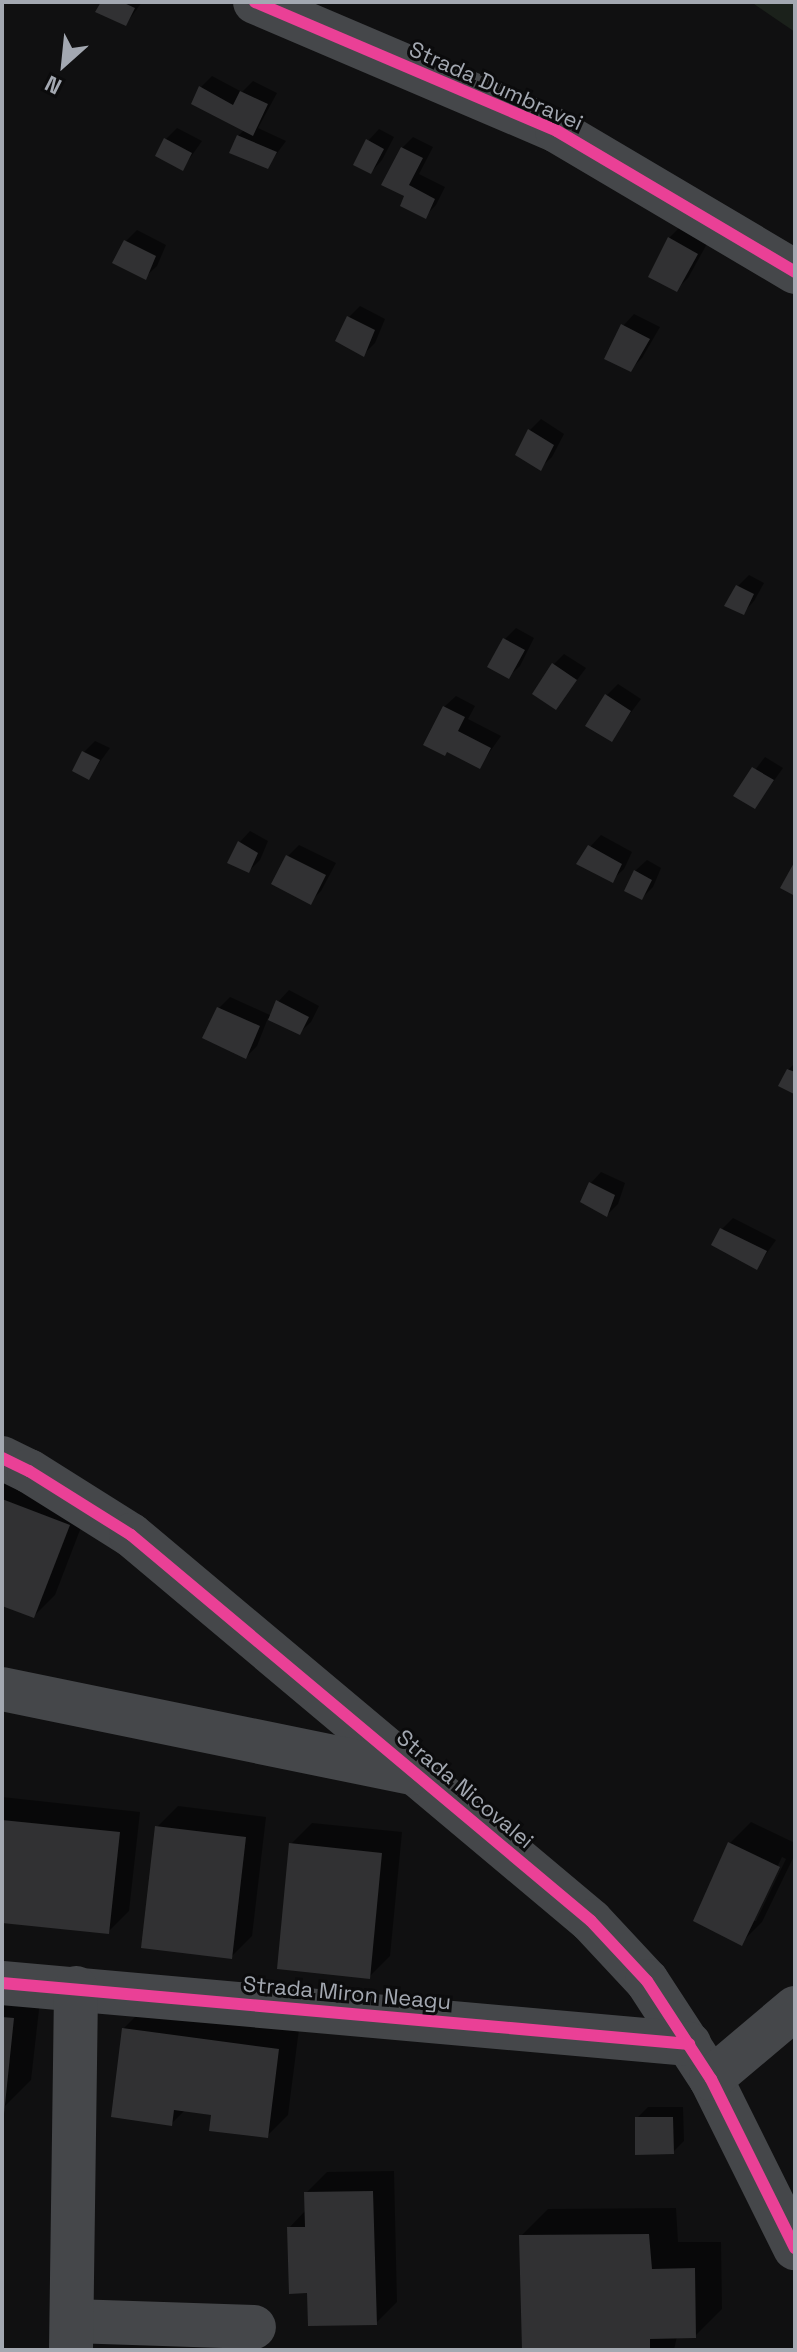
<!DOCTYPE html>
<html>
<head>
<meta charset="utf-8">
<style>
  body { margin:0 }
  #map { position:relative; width:797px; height:2352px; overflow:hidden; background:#101011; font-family:"Space Grotesk",sans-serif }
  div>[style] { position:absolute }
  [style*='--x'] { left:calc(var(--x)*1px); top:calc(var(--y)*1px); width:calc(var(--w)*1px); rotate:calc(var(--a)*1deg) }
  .green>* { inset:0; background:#1b211b }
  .shadow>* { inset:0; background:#0007 }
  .building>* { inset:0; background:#313133 }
  .minor>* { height:44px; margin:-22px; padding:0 22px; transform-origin:22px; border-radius:22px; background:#45474a }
  .cycleway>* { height:12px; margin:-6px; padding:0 6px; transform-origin:6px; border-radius:6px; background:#ea4096 }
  span { translate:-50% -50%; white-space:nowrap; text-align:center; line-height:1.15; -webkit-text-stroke:6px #0b0b0c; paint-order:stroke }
  .street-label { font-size:22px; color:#a3a8b1 }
  .frame { position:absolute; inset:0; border:4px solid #a3a8b1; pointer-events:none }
  .north { position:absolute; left:24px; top:24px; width:80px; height:80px; -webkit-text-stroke:6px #0b0b0c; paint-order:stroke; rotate:207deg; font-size:22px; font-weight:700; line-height:32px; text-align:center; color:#a3a8b1 }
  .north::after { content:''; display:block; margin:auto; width:28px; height:36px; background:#a3a8b1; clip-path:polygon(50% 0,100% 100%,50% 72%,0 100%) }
</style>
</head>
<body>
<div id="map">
  <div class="green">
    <i style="clip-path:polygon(751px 2px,795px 2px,795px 32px)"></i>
  </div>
  <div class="shadow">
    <i style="clip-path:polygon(103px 2px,142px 2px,126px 24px)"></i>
    <i style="clip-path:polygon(212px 76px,242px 92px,253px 81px,277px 93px,258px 128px,286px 141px,267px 167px,238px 136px,245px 129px,201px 87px)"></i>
    <i style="clip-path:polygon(177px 128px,202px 141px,183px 168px,166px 139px)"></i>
    <i style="clip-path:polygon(379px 129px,394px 137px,382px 160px,371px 172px,368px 141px)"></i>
    <i style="clip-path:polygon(413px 137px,433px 147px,419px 174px,445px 187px,436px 205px,425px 216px,406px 195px,402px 148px)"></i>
    <i style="clip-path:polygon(680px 227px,708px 242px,688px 278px,676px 290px,669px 238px)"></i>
    <i style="clip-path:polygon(137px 230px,166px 245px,157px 266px,145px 277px,126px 241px)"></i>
    <i style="clip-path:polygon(360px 306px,385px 319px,375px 343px,364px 354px,349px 317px)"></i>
    <i style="clip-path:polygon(634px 314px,660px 327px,642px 358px,631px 369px,623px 326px)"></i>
    <i style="clip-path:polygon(541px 419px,564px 434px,552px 457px,540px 468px,518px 454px,530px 430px)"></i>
    <i style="clip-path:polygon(749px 575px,764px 583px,754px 601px,743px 613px,738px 586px)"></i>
    <i style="clip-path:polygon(516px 628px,534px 638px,520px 666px,508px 677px,489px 666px,505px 639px)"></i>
    <i style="clip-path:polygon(564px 654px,586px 668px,556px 708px,553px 665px)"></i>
    <i style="clip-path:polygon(618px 684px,641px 699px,611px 739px,607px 695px)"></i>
    <i style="clip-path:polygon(456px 696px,475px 706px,468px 719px,501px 736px,479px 767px,448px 750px,444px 707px)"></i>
    <i style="clip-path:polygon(95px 741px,110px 748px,89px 777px,84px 752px)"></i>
    <i style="clip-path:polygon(765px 757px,783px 768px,755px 807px,736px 795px)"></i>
    <i style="clip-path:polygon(250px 831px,268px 841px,260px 860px,249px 871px,239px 843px)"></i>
    <i style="clip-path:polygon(601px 835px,632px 852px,624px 869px,612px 880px,590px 847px)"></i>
    <i style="clip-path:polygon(299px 845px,336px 863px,321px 891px,310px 902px,288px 856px)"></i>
    <i style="clip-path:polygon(647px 860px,661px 868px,653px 887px,642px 898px,635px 871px)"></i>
    <i style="clip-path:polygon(289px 990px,319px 1006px,311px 1022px,299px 1033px,268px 1018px,257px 1046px,246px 1057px,219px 1008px,230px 997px,272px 1016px,278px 1002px)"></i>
    <i style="clip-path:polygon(795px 1063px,795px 1090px,793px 1092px,788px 1070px)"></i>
    <i style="clip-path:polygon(601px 1172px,625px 1183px,618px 1204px,607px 1215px,590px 1184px)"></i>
    <i style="clip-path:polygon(733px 1218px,776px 1240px,757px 1267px,722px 1229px)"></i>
    <i style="clip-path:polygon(2px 1482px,90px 1504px,55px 1595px,34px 1616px,2px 1604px)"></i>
    <i style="clip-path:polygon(2px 1797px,140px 1812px,129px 1911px,108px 1932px,2px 1921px)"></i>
    <i style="clip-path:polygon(178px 1806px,266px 1817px,252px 1936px,231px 1957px,157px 1827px)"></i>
    <i style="clip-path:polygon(evenodd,751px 1822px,795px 1843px,795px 1854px,762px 1922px,741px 1943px,695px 1920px,730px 1843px,751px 1822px,782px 1857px,786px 1859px,756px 1921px,751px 1921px,782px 1857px)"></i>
    <i style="clip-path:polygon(312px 1823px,402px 1832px,390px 1956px,369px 1977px,291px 1844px)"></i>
    <i style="clip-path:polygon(2px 1987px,41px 1992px,31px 2080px,4px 2107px)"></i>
    <i style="clip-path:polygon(145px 2007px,299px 2029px,288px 2115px,267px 2136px,213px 2113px,186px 2109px,171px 2124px,124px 2028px)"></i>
    <i style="clip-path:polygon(648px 2107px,683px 2107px,684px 2141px,673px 2152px,637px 2118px)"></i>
    <i style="clip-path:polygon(394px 2171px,397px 2302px,376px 2323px,289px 2228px,306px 2210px,306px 2193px,327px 2172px)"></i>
    <i style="clip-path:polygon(676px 2208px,678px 2242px,721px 2242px,722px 2309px,695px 2336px,677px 2336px,674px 2350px,524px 2350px,521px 2236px,548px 2209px)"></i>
  </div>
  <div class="building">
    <i style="clip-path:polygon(101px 2px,122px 2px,135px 8px,126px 26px,95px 12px)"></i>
    <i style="clip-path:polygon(199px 86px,233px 105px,240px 91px,268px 104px,253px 136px,191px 104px)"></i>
    <i style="clip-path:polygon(237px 135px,277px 152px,268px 169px,229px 153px)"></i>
    <i style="clip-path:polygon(164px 138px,192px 153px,183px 171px,155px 156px)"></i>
    <i style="clip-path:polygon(366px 139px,384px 149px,371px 174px,353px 165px)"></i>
    <i style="clip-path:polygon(401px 147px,423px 158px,409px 185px,435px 199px,426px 219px,400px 206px,404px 196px,381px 185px)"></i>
    <i style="clip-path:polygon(668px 237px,698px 254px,677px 292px,648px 277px)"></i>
    <i style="clip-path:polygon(124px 240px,156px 256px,146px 280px,112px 263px)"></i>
    <i style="clip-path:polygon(347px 316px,375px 330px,364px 357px,335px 341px)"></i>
    <i style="clip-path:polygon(621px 324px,650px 339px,631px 372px,604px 359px)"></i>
    <i style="clip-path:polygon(528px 429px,554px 445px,541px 471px,515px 455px)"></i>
    <i style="clip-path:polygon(736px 585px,754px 594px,744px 615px,724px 606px)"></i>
    <i style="clip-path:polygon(503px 638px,525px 650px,509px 679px,487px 667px)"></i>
    <i style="clip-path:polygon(552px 663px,577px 680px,556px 710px,532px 694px)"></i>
    <i style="clip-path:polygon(605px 694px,631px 711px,612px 742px,585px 726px)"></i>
    <i style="clip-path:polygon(443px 706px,465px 717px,458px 731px,491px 748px,480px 769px,447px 752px,445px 756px,423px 745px)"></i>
    <i style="clip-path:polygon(82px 751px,100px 760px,89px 780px,72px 771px)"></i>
    <i style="clip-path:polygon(752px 767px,774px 780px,755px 809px,733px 796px)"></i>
    <i style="clip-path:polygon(238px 841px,258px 853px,249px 873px,227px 863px)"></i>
    <i style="clip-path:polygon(588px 845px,622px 864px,613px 883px,576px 864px)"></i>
    <i style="clip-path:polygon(286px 855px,326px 875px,311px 905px,271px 884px)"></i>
    <i style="clip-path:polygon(795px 861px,795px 896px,780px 888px)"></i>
    <i style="clip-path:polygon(634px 870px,652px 880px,642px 900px,624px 891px)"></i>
    <i style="clip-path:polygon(276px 1000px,309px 1017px,300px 1035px,268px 1020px)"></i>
    <i style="clip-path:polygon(217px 1007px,260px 1026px,246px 1059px,202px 1038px)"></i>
    <i style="clip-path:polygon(787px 1069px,795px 1072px,794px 1094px,778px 1086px)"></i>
    <i style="clip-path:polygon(589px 1182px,615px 1195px,607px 1217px,580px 1202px)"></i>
    <i style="clip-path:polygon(720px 1228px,767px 1251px,757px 1270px,711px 1245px)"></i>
    <i style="clip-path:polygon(2px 1499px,70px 1525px,34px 1618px,2px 1606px)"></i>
    <i style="clip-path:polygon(2px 1820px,120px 1832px,109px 1934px,2px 1923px)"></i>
    <i style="clip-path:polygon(155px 1826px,246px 1837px,232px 1959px,141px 1948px)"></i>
    <i style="clip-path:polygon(728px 1842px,780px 1867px,742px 1946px,693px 1921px)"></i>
    <i style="clip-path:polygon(289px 1843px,382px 1853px,370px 1979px,277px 1969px)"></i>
    <i style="clip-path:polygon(2px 2017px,14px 2018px,4px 2114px,2px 2114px)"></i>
    <i style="clip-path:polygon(122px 2028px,279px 2049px,268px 2138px,209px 2131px,211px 2115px,174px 2110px,172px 2126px,111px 2117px)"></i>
    <i style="clip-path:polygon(635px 2117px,673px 2117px,674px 2154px,635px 2155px)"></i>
    <i style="clip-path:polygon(373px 2191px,377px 2325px,308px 2326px,307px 2293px,289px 2294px,287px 2227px,305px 2227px,304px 2192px)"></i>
    <i style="clip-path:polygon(649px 2234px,652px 2269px,695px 2268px,696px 2338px,650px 2339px,650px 2350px,522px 2350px,519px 2235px)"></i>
  </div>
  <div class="minor">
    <i style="--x:255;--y:2;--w:328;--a:23.1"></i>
    <i style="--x:557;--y:131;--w:277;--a:30.6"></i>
    <i style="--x:2;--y:1458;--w:30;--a:26"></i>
    <i style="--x:29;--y:1471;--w:120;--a:32.1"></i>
    <i style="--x:131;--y:1535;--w:600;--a:40"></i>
    <i style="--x:591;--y:1921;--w:82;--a:47"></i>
    <i style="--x:647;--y:1981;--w:117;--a:56.9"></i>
    <i style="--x:711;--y:2079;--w:189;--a:63.6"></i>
    <i style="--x:2;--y:1689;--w:418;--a:11.6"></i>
    <i style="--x:2;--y:1983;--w:690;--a:5.07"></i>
    <i style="--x:711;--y:2079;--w:110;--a:-40.2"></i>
    <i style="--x:72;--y:2321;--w:182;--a:1.9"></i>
    <i style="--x:71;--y:2350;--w:362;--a:-89.2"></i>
  </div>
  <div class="cycleway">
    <i style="--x:255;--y:2;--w:328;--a:23.1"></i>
    <i style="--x:557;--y:131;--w:277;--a:30.6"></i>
    <i style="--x:2;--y:1458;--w:30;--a:26"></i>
    <i style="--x:29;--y:1471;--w:120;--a:32.1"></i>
    <i style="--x:131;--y:1535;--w:600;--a:40"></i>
    <i style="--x:591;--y:1921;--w:82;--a:47"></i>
    <i style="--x:647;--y:1981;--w:117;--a:56.9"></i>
    <i style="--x:711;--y:2079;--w:189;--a:63.6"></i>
    <i style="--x:2;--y:1983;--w:690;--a:5.07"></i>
  </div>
  <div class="street-label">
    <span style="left:496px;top:86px;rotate:24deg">Strada Dumbravei</span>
    <span style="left:465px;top:1789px;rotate:40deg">Strada Nicovalei</span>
    <span style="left:347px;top:1993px;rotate:5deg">Strada Miron Neagu</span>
  </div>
  <div class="frame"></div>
  <div class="north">N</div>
</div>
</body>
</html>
